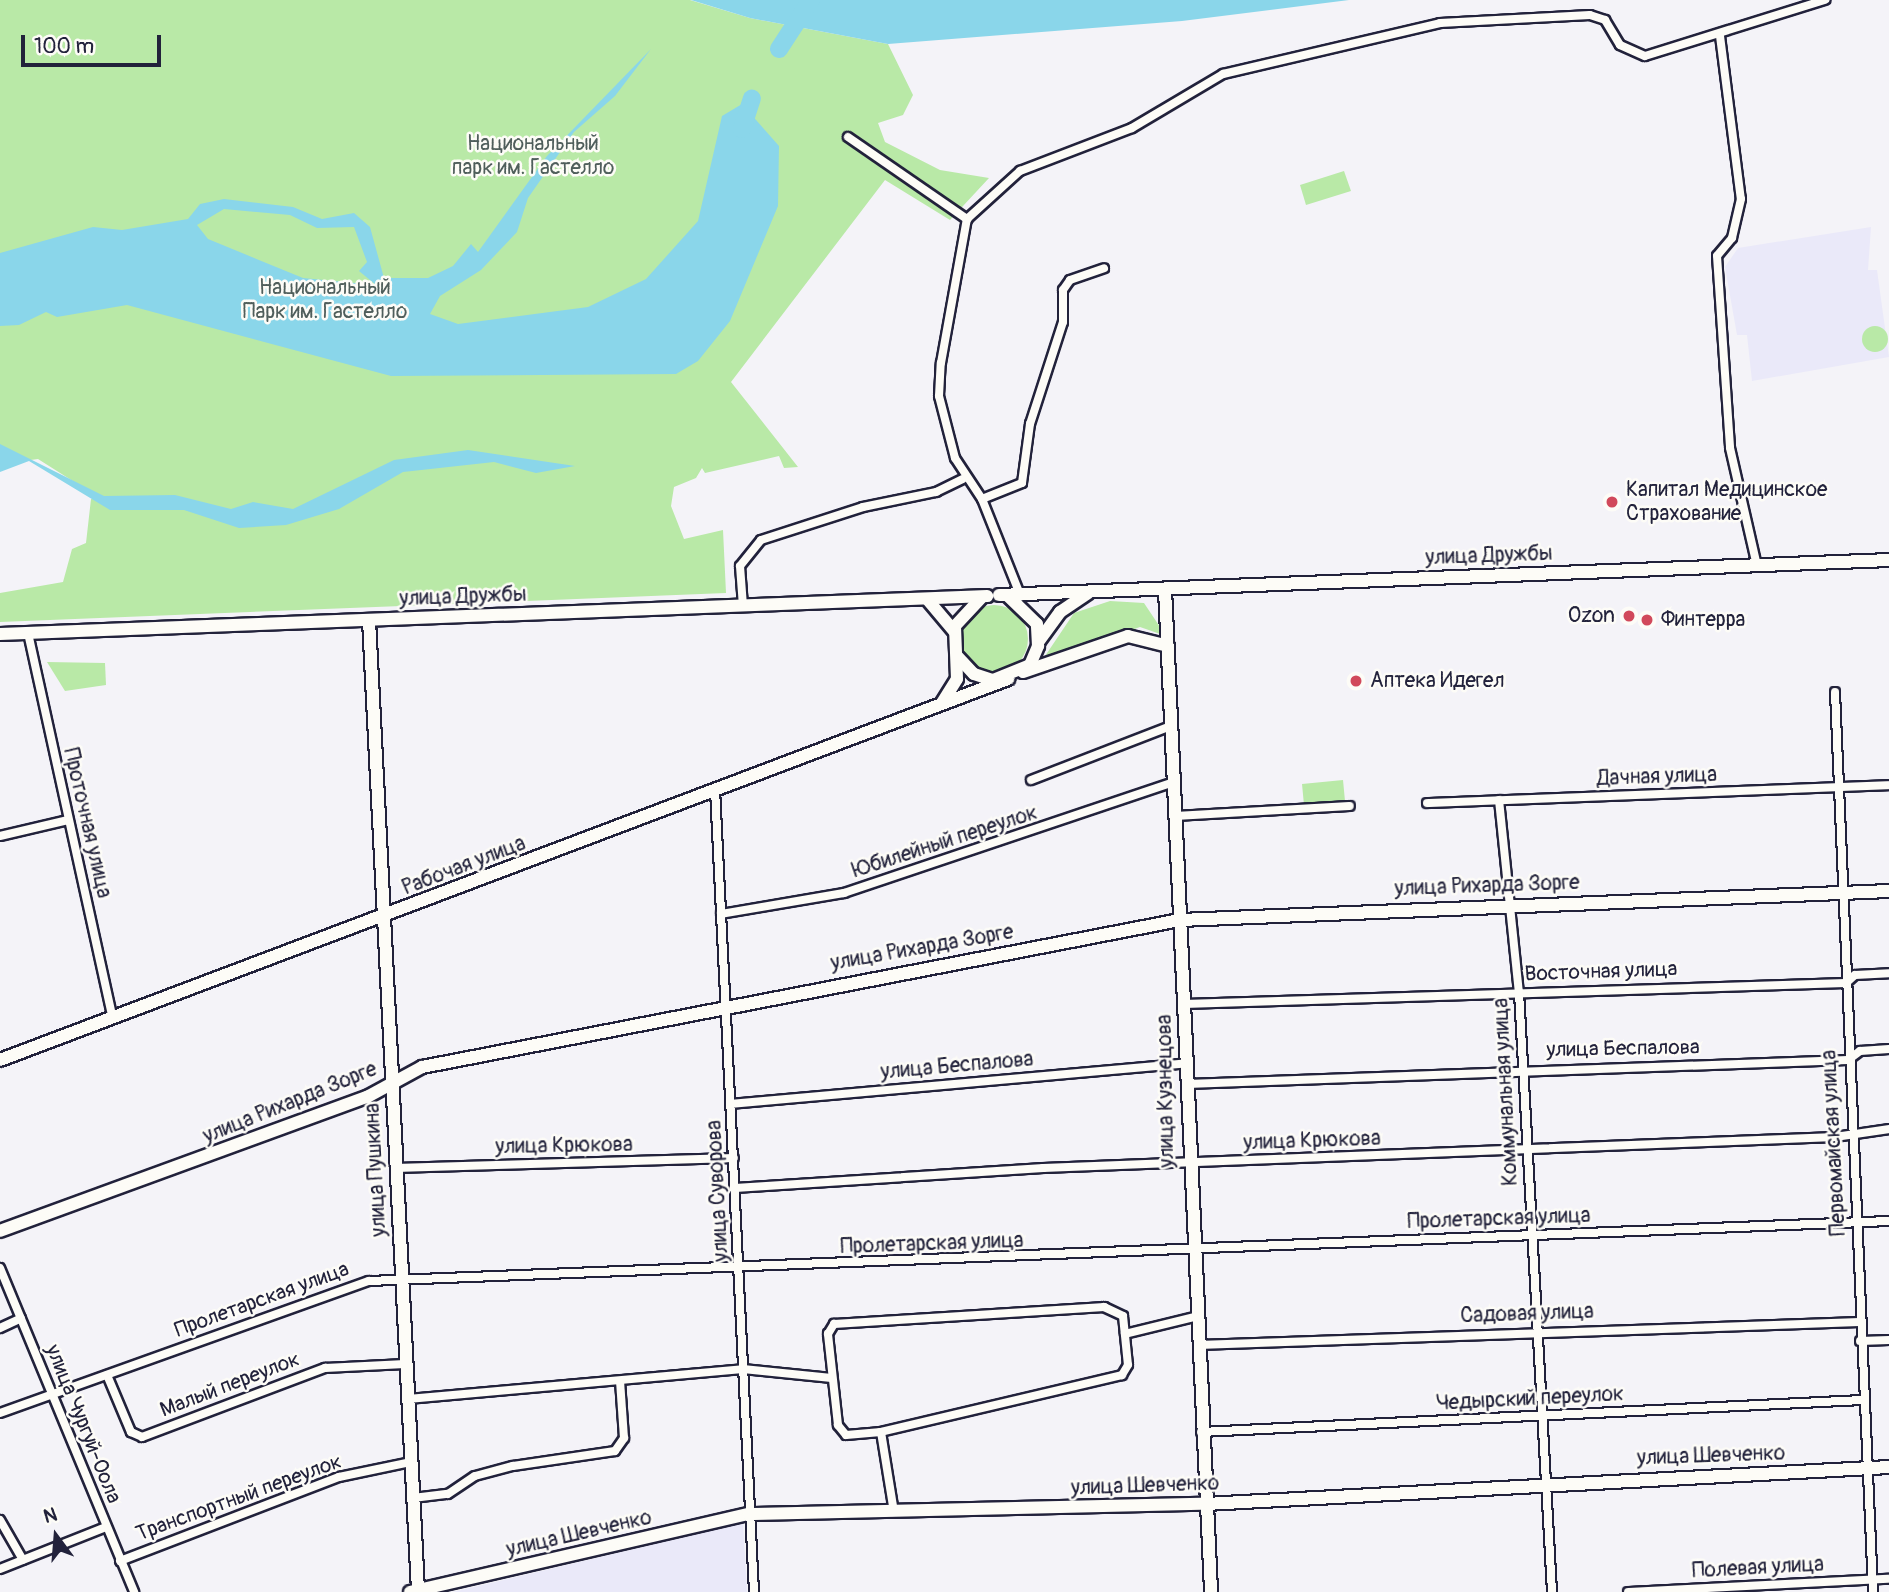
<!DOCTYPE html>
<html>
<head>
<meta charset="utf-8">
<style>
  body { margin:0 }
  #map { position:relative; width:1889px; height:1592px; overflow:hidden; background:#f4f3f8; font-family:Pangolin,sans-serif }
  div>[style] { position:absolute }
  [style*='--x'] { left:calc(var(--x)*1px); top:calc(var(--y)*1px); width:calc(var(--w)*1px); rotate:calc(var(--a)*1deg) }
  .built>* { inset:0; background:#eae9f9 }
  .green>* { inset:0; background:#b9e9a7 }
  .round { border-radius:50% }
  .water>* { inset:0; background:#8ad6ea }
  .river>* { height:18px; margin:-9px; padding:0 9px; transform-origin:9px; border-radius:9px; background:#8ad6ea }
  .roads { filter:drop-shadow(2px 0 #22223b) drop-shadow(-2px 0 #22223b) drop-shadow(0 2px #22223b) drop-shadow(0 -2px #22223b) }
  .street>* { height:8px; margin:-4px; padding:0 4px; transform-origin:4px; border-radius:4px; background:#fdfcf7 }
  .secondary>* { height:12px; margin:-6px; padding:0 6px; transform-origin:6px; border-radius:6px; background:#fdfcf7 }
  .dots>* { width:19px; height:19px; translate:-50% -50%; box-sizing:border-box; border:4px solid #fdfcf7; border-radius:50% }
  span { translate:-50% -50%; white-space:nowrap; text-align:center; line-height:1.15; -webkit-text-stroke:5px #fdfcf7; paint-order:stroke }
  .park-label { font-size:21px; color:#4f5e5b }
  .poi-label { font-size:21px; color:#22223b }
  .left { translate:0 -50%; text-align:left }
  .right { translate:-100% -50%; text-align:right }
  .street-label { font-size:21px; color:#22223b }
  .north { position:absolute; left:21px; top:1501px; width:70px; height:70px; -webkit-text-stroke:5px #fdfcf7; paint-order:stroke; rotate:344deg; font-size:19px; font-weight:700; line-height:28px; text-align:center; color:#22223b }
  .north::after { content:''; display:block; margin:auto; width:24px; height:32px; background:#22223b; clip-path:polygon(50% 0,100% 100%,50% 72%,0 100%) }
  .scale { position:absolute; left:21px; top:35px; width:140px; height:32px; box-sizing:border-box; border:4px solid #22223b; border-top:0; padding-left:9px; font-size:21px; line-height:24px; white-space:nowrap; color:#22223b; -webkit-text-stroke:5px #fdfcf7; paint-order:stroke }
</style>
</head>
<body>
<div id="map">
  <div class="built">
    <i style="clip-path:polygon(1871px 227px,1868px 270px,1877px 270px,1889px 357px,1752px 381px,1747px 335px,1737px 335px,1725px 267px,1738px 248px)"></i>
    <i style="clip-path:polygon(743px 1523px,747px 1592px,453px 1592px)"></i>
  </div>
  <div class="green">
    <i style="clip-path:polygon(0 0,690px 0,750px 18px,888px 44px,913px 95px,903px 115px,878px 123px,885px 142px,940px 170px,989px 178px,950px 220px,885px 180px,731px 382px,798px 467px,784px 468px,779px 456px,705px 473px,702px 468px,696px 478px,674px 487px,671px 506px,684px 539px,723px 530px,726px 593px,0 622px,0 593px,63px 582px,72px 549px,86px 543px,91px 499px,98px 497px,38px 459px,0 464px)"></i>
    <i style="clip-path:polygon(1344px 171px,1351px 191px,1306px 205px,1300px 185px)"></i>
    <i class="round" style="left:1862px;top:326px;width:26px;height:26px"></i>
    <i style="clip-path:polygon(1110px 601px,1144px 603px,1166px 636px,1140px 627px,1041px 662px,1074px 613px)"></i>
    <i class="round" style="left:960px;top:605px;width:68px;height:68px"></i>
    <i style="clip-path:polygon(47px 662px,105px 663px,106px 685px,65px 691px)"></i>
    <i style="clip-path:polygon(1343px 780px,1345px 801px,1304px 805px,1302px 784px)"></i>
  </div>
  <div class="water">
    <i style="clip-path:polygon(691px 0,1349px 0,1182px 21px,888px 44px,750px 18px)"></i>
    <i style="clip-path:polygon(evenodd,651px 49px,615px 96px,574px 132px,528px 198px,517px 232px,481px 270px,440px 296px,430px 314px,458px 324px,588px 307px,646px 279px,698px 221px,722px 116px,742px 104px,779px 146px,778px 206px,730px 321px,698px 361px,676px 374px,391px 376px,127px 305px,57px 317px,46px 312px,19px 325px,0 326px,0 253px,93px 227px,122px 230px,188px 219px,200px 204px,224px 199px,293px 207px,322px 219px,354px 213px,370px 227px,384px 278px,428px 278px,453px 266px,471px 244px,478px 252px,547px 156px,651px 49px,224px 209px,290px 215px,317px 228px,354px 227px,367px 262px,359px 271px,376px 285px,303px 278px,208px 239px,197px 225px,224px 209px)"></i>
    <i style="clip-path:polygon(0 444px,104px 496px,175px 495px,231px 509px,253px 502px,293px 509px,394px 460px,468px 450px,575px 466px,536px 473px,494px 462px,403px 472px,339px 509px,286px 525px,239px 528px,184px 510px,110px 510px,29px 461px,0 472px)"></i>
  </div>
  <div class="river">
    <i style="--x:779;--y:49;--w:59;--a:-56.9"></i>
    <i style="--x:742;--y:129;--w:32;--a:-72"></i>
  </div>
  <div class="roads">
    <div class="street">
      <i style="--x:1720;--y:36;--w:164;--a:82.7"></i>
      <i style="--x:1741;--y:199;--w:40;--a:103"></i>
      <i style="--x:1732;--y:238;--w:23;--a:130"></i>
      <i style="--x:1717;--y:256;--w:192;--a:86.1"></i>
      <i style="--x:1730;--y:448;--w:121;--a:77.1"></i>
      <i style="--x:848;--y:137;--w:145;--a:34.6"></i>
      <i style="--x:982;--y:499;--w:49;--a:-123.4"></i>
      <i style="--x:955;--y:458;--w:64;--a:-104.5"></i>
      <i style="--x:939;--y:396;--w:33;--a:-87"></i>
      <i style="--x:941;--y:363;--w:146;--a:-79.8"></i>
      <i style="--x:967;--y:219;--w:72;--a:-42.2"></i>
      <i style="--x:1020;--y:171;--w:120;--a:-21"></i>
      <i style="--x:1132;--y:128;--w:106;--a:-30.7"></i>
      <i style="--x:1223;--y:74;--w:223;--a:-13.2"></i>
      <i style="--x:1440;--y:23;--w:150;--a:-3.1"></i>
      <i style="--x:1590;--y:15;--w:16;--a:18"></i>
      <i style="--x:1605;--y:20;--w:29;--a:59"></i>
      <i style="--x:1620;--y:45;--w:27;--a:24"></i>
      <i style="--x:1645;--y:56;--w:189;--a:-17.3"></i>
      <i style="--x:982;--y:499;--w:43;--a:-21.8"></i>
      <i style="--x:1022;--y:483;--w:60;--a:-82.3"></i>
      <i style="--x:1030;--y:424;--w:107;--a:-72.1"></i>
      <i style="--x:1063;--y:322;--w:32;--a:-90"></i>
      <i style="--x:1063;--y:290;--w:12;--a:-55"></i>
      <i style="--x:1070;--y:280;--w:36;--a:-19"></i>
      <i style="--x:982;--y:499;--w:105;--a:68.3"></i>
      <i style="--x:743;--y:606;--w:40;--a:-94.3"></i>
      <i style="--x:740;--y:566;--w:33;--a:-51"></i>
      <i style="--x:761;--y:540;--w:107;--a:-17.9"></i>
      <i style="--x:863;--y:507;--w:75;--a:-11.6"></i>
      <i style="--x:936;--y:492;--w:30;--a:-26"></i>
      <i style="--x:28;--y:633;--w:395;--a:77.6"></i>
      <i style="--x:1835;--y:692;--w:901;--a:87.58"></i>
      <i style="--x:1031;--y:780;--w:150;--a:-21.1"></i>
      <i style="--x:715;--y:789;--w:804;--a:87.22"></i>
      <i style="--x:1499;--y:800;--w:193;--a:84.1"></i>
      <i style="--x:1519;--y:992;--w:601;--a:86.85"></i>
      <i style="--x:1427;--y:803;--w:462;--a:-2.2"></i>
      <i style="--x:1175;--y:816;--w:175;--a:-3.3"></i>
      <i style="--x:0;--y:836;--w:70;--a:-13.2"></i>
      <i style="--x:721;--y:914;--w:125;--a:-9.7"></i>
      <i style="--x:844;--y:893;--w:348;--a:-18.6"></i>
      <i style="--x:1184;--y:1004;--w:662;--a:-1.82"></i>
      <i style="--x:1846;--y:983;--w:12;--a:-42"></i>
      <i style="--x:1855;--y:975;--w:34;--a:-3"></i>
      <i style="--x:1187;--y:1084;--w:661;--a:-2.08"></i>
      <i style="--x:1848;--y:1060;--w:15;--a:-37"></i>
      <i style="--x:1860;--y:1051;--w:29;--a:-4"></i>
      <i style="--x:731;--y:1104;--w:457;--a:-5.1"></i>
      <i style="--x:395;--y:1168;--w:339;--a:-1.7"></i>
      <i style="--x:735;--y:1188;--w:309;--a:-3.7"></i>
      <i style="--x:1043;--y:1168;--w:793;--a:-2.24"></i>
      <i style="--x:1835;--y:1137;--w:55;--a:-8.4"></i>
      <i style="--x:0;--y:1268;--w:351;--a:67.5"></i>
      <i style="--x:0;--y:1328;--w:23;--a:-25"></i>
      <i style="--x:1125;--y:1334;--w:71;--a:-13.8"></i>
      <i style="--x:1860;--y:1341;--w:29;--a:-2"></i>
      <i style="--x:1198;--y:1345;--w:662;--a:-1.99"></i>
      <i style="--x:107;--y:1375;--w:62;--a:67.2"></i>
      <i style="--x:131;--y:1432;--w:12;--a:24"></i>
      <i style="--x:142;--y:1437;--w:196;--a:-20.7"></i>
      <i style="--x:325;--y:1368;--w:80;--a:-2.9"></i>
      <i style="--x:408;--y:1399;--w:336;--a:-5.1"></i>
      <i style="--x:743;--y:1369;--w:89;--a:5.8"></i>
      <i style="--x:0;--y:1413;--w:392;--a:-19.7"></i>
      <i style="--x:369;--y:1281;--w:1521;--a:-2.26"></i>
      <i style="--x:881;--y:1432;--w:35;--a:175"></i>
      <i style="--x:846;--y:1435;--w:13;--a:-129"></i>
      <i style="--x:838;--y:1425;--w:92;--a:-96.3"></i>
      <i style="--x:828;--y:1334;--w:12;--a:-59"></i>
      <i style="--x:834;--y:1324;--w:271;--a:-3.6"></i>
      <i style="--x:1104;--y:1307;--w:21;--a:25"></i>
      <i style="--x:1123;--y:1316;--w:49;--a:84.2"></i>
      <i style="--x:1128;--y:1365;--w:12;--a:121"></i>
      <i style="--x:1122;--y:1375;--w:248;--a:166.7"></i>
      <i style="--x:881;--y:1432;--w:81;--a:80.8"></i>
      <i style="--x:1201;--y:1432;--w:663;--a:-2.77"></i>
      <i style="--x:413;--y:1498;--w:35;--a:-7"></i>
      <i style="--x:448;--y:1494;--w:32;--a:-34"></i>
      <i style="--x:475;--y:1476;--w:39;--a:-15"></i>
      <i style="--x:513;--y:1466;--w:103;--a:-8.4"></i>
      <i style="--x:615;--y:1451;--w:16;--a:-55"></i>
      <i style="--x:624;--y:1438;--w:57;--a:-94"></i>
      <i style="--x:0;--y:1520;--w:46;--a:60.1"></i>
      <i style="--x:120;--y:1561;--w:235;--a:-21"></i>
      <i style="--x:339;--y:1477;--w:74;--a:-11.8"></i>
      <i style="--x:0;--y:1569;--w:114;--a:-21.6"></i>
      <i style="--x:1628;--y:1592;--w:261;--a:-2.9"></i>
    </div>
    <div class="secondary">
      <i style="--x:1165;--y:589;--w:1004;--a:87.37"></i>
      <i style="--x:999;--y:595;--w:891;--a:-2.25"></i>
      <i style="--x:927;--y:599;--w:42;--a:49.8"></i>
      <i style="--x:369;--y:620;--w:973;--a:87.11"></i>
      <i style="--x:0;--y:634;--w:988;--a:-2.2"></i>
      <i style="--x:1039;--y:641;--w:36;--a:-54"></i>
      <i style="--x:1060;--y:612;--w:34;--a:-34"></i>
      <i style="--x:958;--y:657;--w:23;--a:47"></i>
      <i style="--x:974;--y:674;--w:20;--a:18"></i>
      <i style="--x:993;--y:680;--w:40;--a:-22"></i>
      <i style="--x:1030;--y:665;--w:21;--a:-67"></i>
      <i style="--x:1038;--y:646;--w:22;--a:-93"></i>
      <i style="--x:1037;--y:624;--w:39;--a:-136"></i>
      <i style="--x:1023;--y:672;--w:111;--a:-18.9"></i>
      <i style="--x:1128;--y:636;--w:41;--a:14"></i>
      <i style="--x:942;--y:703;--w:28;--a:-58"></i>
      <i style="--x:957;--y:679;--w:53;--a:-92.2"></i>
      <i style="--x:955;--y:626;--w:38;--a:-47"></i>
      <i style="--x:0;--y:1060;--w:1078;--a:-20.71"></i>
      <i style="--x:0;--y:1231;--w:391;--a:-20.1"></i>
      <i style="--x:367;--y:1097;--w:63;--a:-28.6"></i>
      <i style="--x:422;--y:1067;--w:772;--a:-10.98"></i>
      <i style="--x:1180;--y:920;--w:710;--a:-2.34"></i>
      <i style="--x:410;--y:1592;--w:348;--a:-13"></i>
      <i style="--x:749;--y:1514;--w:457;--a:-1.3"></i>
      <i style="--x:1206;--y:1504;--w:684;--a:-3.1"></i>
    </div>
  </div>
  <div class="dots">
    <i style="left:1612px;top:502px;background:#d1495b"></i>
    <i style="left:1629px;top:616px;background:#d1495b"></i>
    <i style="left:1647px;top:620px;background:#d1495b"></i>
    <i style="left:1356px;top:681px;background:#d1495b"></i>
  </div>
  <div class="park-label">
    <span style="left:533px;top:156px">Национальный<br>парк им. Гастелло</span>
    <span style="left:325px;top:300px">Национальный<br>Парк им. Гастелло</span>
  </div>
  <div class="poi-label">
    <span class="left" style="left:1626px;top:502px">Капитал Медицинское<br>Страхование</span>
    <span class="right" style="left:1615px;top:616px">Ozon</span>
    <span class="left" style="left:1661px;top:620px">Финтерра</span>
    <span class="left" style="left:1370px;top:681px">Аптека Идегел</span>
  </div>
  <div class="street-label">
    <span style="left:1489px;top:556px;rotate:-2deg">улица Дружбы</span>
    <span style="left:463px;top:597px;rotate:-2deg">улица Дружбы</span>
    <span style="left:1657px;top:777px;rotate:-2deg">Дачная улица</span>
    <span style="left:87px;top:823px;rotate:77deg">Проточная улица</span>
    <span style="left:945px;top:842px;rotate:-18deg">Юбилейный переулок</span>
    <span style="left:464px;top:866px;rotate:-21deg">Рабочая улица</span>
    <span style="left:1487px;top:886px;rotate:-2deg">улица Рихарда Зорге</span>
    <span style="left:922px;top:948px;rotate:-10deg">улица Рихарда Зорге</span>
    <span style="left:1601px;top:972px;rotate:-2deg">Восточная улица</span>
    <span style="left:1623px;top:1049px;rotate:-1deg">улица Беспалова</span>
    <span style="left:957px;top:1066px;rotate:-5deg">улица Беспалова</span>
    <span style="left:1166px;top:1091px;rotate:-91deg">улица Кузнецова</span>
    <span style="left:1506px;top:1092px;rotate:-93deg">Коммунальная улица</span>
    <span style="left:290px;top:1103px;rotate:-22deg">улица Рихарда Зорге</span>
    <span style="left:1312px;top:1141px;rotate:-2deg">улица Крюкова</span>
    <span style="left:1834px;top:1143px;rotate:-93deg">Первомайская улица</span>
    <span style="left:564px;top:1146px;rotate:-1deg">улица Крюкова</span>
    <span style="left:376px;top:1170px;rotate:-93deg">улица Пушкина</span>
    <span style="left:718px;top:1191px;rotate:-93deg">улица Суворова</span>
    <span style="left:1499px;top:1219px;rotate:-2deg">Пролетарская улица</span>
    <span style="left:932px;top:1244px;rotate:-2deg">Пролетарская улица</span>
    <span style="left:262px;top:1300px;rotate:-20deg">Пролетарская улица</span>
    <span style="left:1527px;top:1314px;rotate:-2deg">Садовая улица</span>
    <span style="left:230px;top:1385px;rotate:-21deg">Малый переулок</span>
    <span style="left:1530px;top:1399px;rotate:-3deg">Чедырский переулок</span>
    <span style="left:83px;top:1424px;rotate:68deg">улица Чургуй-Оола</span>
    <span style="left:1711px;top:1456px;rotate:-2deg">улица Шевченко</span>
    <span style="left:1145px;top:1486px;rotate:-2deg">улица Шевченко</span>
    <span style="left:239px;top:1498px;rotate:-20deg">Транспортный переулок</span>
    <span style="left:579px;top:1534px;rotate:-13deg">улица Шевченко</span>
    <span style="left:1758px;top:1568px;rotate:-3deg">Полевая улица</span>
  </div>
  <div class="north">N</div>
  <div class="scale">100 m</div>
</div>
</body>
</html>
